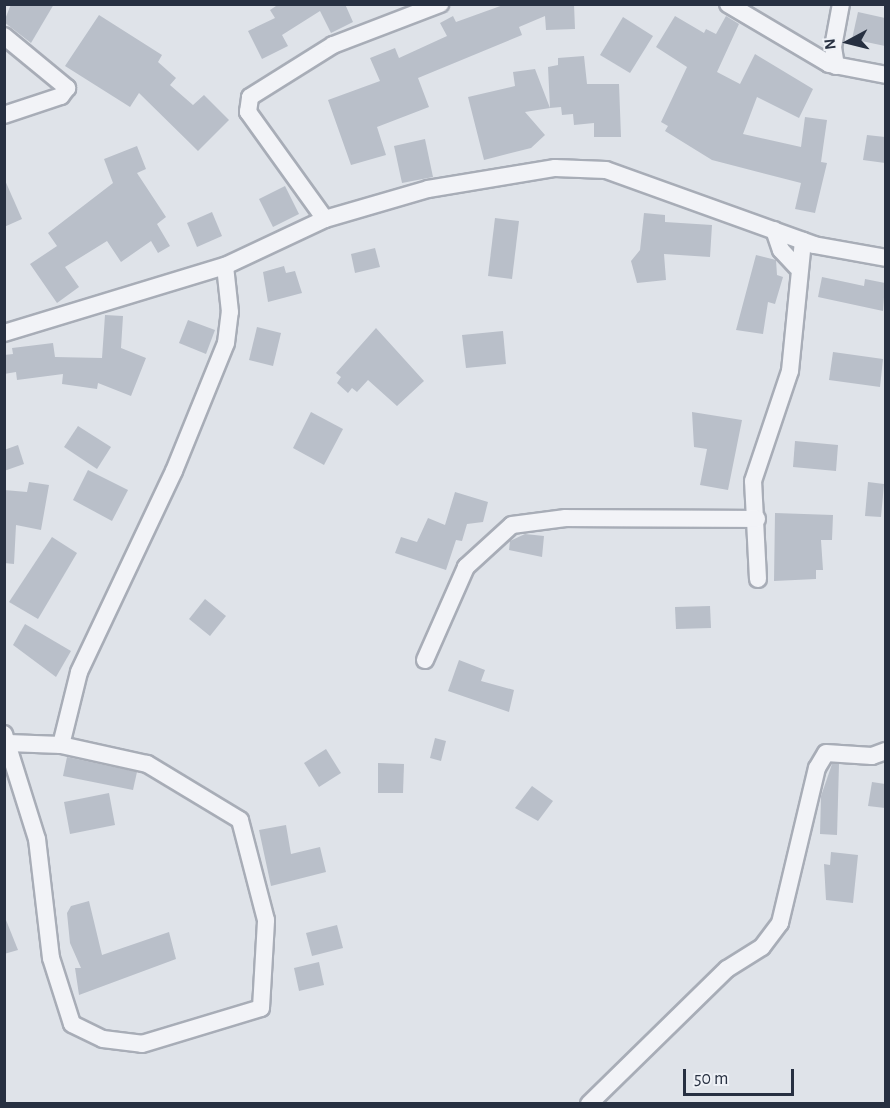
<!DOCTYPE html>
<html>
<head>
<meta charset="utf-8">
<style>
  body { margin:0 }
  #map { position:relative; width:890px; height:1108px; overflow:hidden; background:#dfe3e9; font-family:"Alegreya Sans",sans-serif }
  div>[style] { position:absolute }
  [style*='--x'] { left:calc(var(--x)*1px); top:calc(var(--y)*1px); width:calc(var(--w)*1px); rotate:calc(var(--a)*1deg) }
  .building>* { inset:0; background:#b9bfc9 }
  .roads { filter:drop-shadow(2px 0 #a8adb7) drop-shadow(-2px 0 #a8adb7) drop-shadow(0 2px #a8adb7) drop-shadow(0 -2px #a8adb7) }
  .street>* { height:16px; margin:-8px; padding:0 8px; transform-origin:8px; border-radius:8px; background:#f2f3f7 }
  span { translate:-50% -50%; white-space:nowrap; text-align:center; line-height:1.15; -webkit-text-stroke:4.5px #eef1f6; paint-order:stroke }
  .frame { position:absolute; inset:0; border:6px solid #273041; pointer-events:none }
  .north { position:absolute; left:818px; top:12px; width:60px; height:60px; -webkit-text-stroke:4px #eef1f6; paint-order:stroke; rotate:263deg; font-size:16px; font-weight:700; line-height:24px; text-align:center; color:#273041 }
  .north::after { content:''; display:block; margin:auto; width:21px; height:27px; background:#273041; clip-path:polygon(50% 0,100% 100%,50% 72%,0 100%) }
  .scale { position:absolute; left:683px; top:1069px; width:111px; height:27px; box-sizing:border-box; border:3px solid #273041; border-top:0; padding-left:8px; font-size:18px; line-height:21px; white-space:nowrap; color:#273041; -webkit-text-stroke:4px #eef1f6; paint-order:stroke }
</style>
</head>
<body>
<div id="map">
  <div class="building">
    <i style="clip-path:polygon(11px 4px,54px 4px,31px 43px,4px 22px)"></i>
    <i style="clip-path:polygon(279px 4px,345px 4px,353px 22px,331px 33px,320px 11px,282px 35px,288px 46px,262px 59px,248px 31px,275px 18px,270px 10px)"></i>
    <i style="clip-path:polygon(506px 4px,574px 4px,575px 29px,546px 30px,545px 16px,519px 27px,522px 35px,418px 78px,429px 107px,377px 127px,386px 155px,351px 165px,328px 100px,380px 81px,370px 58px,395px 48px,399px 58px,447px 36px,440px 23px,453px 16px,456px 22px)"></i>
    <i style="clip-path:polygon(858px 12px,885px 18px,885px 46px,852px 39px)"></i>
    <i style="clip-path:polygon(99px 15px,162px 55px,158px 62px,176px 78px,170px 85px,193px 105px,204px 95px,229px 120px,198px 151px,139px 93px,130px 107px,65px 66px)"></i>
    <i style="clip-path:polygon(675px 16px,704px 33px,706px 29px,716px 34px,726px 16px,739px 24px,717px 72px,740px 84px,755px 54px,813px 89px,799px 118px,757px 97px,743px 134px,801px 147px,805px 117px,827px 120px,821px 162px,827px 163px,815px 213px,795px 209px,801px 183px,712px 160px,665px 131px,668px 126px,661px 122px,687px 67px,656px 47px)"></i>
    <i style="clip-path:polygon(623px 17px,653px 36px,630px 73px,600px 55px)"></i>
    <i style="clip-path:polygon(584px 56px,587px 84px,619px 84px,621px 137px,594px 137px,594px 123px,574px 125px,573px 114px,562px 115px,561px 107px,550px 108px,548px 67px,558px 65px,558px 58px)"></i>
    <i style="clip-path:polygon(535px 69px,550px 108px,525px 112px,545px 135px,531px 148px,484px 160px,468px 97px,515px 86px,513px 72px)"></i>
    <i style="clip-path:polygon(867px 135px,885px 137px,885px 163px,863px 160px)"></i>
    <i style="clip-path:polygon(425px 139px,433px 177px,402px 183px,394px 146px)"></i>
    <i style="clip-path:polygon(137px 146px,146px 169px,137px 173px,166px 217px,157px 224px,170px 246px,158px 253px,151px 241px,121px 262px,107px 241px,65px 267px,79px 287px,57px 303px,30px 264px,57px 246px,48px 233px,113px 183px,104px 159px)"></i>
    <i style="clip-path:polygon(4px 178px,22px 219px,4px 227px)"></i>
    <i style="clip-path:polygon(285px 186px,299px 214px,273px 227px,259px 199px)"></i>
    <i style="clip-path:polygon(212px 212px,222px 236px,197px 247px,187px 223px)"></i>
    <i style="clip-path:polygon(644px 213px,665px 215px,665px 222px,712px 225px,710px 257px,664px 254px,666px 280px,637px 283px,631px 261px,640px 250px)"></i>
    <i style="clip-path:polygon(495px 218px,519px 221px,512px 279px,488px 276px)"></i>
    <i style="clip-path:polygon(375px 248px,380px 267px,355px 273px,351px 254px)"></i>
    <i style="clip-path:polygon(756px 255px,776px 260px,777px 275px,783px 277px,775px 304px,768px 302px,763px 334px,736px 330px)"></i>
    <i style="clip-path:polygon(284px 266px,286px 273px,295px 271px,302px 293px,268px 302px,263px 272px)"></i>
    <i style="clip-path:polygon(822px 277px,864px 286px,865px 279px,885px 283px,883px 311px,818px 297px)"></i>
    <i style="clip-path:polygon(105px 315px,123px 316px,121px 348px,146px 358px,131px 396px,98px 383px,97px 389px,62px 384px,63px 374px,17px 380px,16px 372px,4px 374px,4px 355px,13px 354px,12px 348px,53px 343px,55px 357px,102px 358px)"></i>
    <i style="clip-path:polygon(188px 320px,215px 330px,206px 354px,179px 343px)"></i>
    <i style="clip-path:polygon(257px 327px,281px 333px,273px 366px,249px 360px)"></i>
    <i style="clip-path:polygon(376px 328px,424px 381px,397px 406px,368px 380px,357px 392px,352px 388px,348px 393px,337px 383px,341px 377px,336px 373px)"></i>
    <i style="clip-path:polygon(503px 331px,506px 364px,466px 368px,462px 335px)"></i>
    <i style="clip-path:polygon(833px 352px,883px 359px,880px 387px,829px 380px)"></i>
    <i style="clip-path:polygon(311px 412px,343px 429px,324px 465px,293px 448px)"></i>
    <i style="clip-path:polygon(692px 412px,742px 420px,728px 490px,700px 485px,707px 449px,694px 447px)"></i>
    <i style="clip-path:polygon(78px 426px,111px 447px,97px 469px,64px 447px)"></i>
    <i style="clip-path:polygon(795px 441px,838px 445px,836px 471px,793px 467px)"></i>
    <i style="clip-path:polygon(18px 445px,24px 464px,4px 471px,4px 450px)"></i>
    <i style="clip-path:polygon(88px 470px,128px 490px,112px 521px,73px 500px)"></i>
    <i style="clip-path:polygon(29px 482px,49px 485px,41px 530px,16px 525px,14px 564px,4px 563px,4px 490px,27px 492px)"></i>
    <i style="clip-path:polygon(868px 482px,884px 484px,881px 517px,865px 516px)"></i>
    <i style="clip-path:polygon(455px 492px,488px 502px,483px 522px,467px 524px,462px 541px,456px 540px,446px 570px,395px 553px,401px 537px,417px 542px,428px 518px,445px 525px)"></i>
    <i style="clip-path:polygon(775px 513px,833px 515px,832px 540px,821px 540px,823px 570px,816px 570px,816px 579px,774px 581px)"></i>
    <i style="clip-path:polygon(525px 534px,544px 536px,542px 557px,509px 550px,510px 541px)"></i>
    <i style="clip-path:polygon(52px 537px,77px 553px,38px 619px,9px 602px)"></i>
    <i style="clip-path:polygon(205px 599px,226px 616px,210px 636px,189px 619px)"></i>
    <i style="clip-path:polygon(710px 606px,711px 628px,676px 629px,675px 607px)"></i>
    <i style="clip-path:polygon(25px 624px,71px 651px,56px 677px,13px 645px)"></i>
    <i style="clip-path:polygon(459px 660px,485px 670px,481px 681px,514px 690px,509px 712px,448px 691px)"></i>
    <i style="clip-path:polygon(435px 738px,446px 741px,441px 761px,430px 758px)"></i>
    <i style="clip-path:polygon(326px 749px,341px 773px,319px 787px,304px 763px)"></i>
    <i style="clip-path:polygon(67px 757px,137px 772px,133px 790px,63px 776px)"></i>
    <i style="clip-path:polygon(378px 763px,404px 764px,403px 793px,378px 793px)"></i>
    <i style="clip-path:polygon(832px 764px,839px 764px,837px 835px,820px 834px,821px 796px)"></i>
    <i style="clip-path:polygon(872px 782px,885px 784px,885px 808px,868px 806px)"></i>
    <i style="clip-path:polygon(532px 786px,553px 801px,538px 821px,515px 808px)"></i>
    <i style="clip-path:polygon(109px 793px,115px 825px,70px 834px,64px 802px)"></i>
    <i style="clip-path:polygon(286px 825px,291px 854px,320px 847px,326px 872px,271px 886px,259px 830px)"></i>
    <i style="clip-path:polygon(831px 852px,858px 855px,853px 903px,826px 900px,824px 864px,830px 865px)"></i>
    <i style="clip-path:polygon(89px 901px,102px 955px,169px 932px,176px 959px,79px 995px,75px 968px,81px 968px,70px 943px,67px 913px,71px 906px)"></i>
    <i style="clip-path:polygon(4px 915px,18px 950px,4px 954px)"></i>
    <i style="clip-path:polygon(337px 925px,343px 948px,312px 956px,306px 933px)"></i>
    <i style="clip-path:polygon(319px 962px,324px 985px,299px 991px,294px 968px)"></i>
  </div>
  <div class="roads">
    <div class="street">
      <i style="--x:728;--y:4;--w:117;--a:30.7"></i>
      <i style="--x:829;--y:64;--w:58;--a:10.9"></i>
      <i style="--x:4;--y:36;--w:82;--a:39.5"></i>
      <i style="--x:67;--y:88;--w:10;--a:127"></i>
      <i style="--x:61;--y:96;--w:60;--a:161.6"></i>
      <i style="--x:836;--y:66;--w:19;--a:-99"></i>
      <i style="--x:833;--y:47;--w:44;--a:-79.5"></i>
      <i style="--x:325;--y:219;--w:132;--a:-125.7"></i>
      <i style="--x:248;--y:112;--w:15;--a:-82"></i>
      <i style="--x:250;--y:97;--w:98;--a:-32.1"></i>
      <i style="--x:333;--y:45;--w:115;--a:-21"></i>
      <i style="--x:774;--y:230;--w:21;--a:71"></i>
      <i style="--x:781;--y:250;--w:23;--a:47"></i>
      <i style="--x:4;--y:333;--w:231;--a:-16.9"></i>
      <i style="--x:225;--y:266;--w:110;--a:-25.2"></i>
      <i style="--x:325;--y:219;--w:107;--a:-16.2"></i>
      <i style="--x:428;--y:189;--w:129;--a:-9.4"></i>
      <i style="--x:555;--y:168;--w:51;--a:2.2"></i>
      <i style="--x:606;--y:170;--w:221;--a:19.8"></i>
      <i style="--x:814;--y:245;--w:73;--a:10.2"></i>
      <i style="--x:758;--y:579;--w:98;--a:-92.9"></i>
      <i style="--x:753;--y:481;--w:116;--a:-71.4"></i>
      <i style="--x:790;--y:371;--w:131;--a:-84.3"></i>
      <i style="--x:425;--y:660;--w:102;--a:-66.2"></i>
      <i style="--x:466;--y:567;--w:62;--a:-42.4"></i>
      <i style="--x:512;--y:525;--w:54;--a:-7.4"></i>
      <i style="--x:566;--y:518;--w:191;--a:0.3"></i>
      <i style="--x:4;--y:734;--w:110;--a:72.6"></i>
      <i style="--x:37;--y:839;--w:120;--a:83.3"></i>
      <i style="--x:51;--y:958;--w:69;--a:72.3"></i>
      <i style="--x:72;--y:1024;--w:34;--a:26"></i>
      <i style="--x:103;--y:1039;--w:39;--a:7"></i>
      <i style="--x:142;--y:1044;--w:124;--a:-16.8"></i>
      <i style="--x:261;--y:1008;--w:88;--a:-86.7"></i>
      <i style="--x:266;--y:920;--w:103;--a:-104.6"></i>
      <i style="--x:240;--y:820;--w:109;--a:-148.9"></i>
      <i style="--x:147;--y:764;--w:88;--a:-167.5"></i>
      <i style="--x:61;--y:745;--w:53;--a:-177.8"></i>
      <i style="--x:61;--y:745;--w:75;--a:-76.1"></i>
      <i style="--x:79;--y:672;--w:222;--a:-64.7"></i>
      <i style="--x:174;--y:471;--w:138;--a:-67.9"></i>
      <i style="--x:226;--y:343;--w:31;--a:-83"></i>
      <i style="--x:230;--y:312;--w:46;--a:-96.2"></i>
      <i style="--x:589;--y:1104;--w:193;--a:-44.4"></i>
      <i style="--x:727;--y:969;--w:41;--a:-32.2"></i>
      <i style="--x:762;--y:947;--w:30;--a:-53"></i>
      <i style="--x:780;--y:923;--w:159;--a:-76.6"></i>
      <i style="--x:817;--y:768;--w:17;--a:-59"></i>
      <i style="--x:826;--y:753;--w:46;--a:3.7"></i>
      <i style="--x:872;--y:756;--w:15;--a:-20"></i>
    </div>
  </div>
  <div class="frame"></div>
  <div class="north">N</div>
  <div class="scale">50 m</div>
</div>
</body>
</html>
